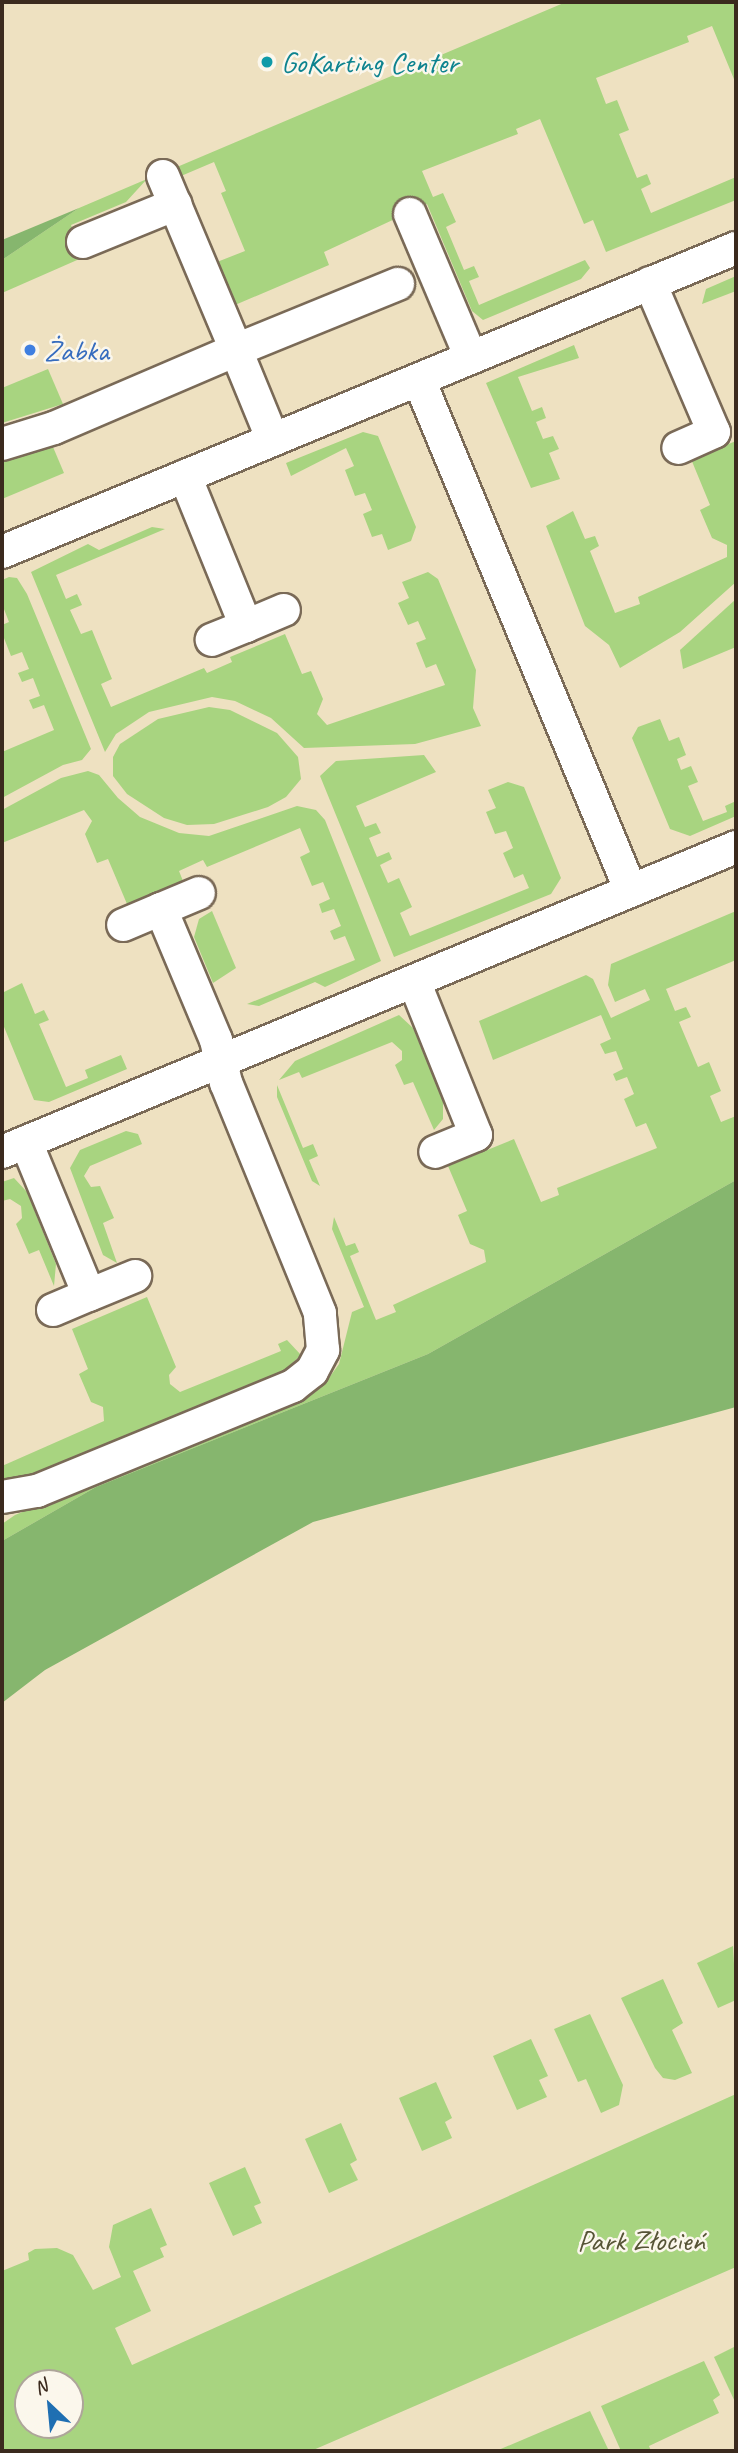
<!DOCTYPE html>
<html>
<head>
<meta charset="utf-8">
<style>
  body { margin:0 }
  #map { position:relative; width:738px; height:2453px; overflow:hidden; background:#eee1c1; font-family:Caveat,sans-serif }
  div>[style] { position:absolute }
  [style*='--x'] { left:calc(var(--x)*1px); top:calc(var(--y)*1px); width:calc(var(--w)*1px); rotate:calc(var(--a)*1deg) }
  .green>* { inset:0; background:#a8d480 }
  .forest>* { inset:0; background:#86b66e }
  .roads { filter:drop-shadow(2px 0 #7a6a57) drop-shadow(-2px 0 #7a6a57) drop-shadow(0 2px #7a6a57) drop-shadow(0 -2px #7a6a57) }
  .street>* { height:32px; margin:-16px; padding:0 16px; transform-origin:16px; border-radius:16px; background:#fff }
  .dots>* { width:19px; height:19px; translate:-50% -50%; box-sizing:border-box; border:4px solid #fbf7ec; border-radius:50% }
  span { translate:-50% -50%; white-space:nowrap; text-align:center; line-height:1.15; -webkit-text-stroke:5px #fbf7ec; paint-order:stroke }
  .culture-label { font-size:30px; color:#0d838f }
  .left { translate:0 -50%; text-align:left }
  .shop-label { font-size:30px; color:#366cbe }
  .park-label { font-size:30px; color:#565436 }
  .frame { position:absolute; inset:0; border:4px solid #3b2a1e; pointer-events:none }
  .north { position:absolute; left:14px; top:2369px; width:70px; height:70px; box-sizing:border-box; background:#fbf7ec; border:2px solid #aea59a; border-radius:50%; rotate:334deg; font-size:19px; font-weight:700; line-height:28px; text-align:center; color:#3b2a1e }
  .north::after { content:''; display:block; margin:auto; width:24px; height:32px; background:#1f6fb2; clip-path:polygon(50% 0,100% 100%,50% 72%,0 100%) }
</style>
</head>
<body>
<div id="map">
  <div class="green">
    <i style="clip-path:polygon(566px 2px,736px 2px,736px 84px,712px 26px,687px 36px,689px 42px,596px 78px,606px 104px,617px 100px,629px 130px,619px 134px,637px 178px,647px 174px,651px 184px,641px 189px,651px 213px,736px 177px,736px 200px,606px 252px,593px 220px,584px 224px,540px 119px,516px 129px,518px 134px,422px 171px,433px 197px,443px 193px,456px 222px,446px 227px,464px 270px,474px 266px,479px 277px,469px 281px,479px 305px,585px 260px,590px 268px,581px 279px,483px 320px,472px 311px,427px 204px,324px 252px,329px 265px,235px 305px,217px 262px,245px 251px,221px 193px,226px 191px,214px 162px,181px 176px,177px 167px)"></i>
    <i style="clip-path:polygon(147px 179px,126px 202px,71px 225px,84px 257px,2px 293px,2px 260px,79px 208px)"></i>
    <i style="clip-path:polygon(736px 276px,736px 291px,702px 304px,706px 289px)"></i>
    <i style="clip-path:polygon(574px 345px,579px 358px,518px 377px,532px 411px,542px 407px,546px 418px,536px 422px,543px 439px,553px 436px,559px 449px,549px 453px,560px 479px,531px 488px,486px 383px)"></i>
    <i style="clip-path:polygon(48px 369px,63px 404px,2px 423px,2px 388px)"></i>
    <i style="clip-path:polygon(363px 432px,378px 436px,416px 527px,411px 541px,388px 550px,382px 534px,372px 537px,363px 514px,372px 510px,365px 493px,355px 496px,345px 470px,354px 466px,346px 448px,291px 476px,286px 463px)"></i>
    <i style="clip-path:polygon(736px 441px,736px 582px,680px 632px,620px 668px,609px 645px,585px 626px,546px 526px,573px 511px,585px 539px,595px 536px,599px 546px,590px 551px,615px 613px,640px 604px,638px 597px,727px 557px,727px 545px,712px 538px,700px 510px,710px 505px,691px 459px)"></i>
    <i style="clip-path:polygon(53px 447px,64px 473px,2px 499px,2px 462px)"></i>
    <i style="clip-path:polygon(152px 527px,165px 529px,56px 575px,66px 599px,77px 594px,82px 605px,70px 610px,81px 634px,92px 630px,112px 679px,101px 684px,111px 707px,204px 668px,207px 673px,232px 662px,230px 657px,285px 634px,302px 674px,311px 671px,323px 699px,317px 714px,327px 725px,445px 685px,436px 664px,426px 668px,416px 643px,426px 639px,418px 621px,408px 625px,398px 603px,409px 598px,402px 582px,428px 572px,438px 579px,476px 670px,473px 708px,481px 726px,415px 744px,304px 748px,271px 718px,235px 701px,212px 697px,149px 712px,116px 734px,105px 752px,31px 572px,88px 544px,99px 550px)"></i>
    <i style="clip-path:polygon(9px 577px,17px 578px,27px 594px,91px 749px,82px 760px,63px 765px,2px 798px,2px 752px,54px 730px,44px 705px,33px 709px,29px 700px,40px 696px,33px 678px,22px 682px,18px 673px,29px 669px,22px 652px,11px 656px,2px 633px,2px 625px,9px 622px,2px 604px,2px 580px)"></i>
    <i style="clip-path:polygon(736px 599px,736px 647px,683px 669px,680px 650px)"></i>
    <i style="clip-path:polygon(209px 707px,230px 710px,277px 733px,298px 757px,301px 779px,286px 797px,268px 807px,214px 824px,187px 825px,164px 818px,127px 794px,113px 776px,113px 757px,120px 744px,158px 719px)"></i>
    <i style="clip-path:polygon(660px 719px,669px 741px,679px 737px,686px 755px,677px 759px,681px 770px,691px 766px,698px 782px,688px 786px,703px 821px,727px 812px,725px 806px,736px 801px,736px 816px,690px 836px,670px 829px,632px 738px,638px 727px)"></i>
    <i style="clip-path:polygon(424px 755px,436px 772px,356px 806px,365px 827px,376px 823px,381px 833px,369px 838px,377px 857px,389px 852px,392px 859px,380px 865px,388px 883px,399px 878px,412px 907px,400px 913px,410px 936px,529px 888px,523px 874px,514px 878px,503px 853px,513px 848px,506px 831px,495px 834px,486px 812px,496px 808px,488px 790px,508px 782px,524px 787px,561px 878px,551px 894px,394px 957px,320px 776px,336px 761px)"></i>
    <i style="clip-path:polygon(88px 771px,99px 775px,118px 798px,140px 817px,179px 833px,209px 836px,297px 806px,316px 810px,325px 820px,381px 961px,325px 987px,315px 982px,259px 1006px,247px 1004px,355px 960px,345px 936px,334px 940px,330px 931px,341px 926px,334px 909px,322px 913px,319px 904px,330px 899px,323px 882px,312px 886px,300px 857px,310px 852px,300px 828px,207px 867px,203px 860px,179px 871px,183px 881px,127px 904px,108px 859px,97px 863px,85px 834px,92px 821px,84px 810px,2px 843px,2px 810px,61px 778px)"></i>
    <i style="clip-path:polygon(212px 911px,236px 968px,213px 983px,194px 937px,199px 919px)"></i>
    <i style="clip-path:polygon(736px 911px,736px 960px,666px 989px,675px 1011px,686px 1007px,691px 1017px,679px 1022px,698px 1067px,709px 1062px,721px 1091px,710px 1096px,721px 1122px,736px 1116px,736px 1180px,428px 1354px,96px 1487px,2px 1541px,2px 1524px,15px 1515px,305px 1396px,326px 1382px,339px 1364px,352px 1312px,364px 1307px,332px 1229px,334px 1217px,346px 1246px,355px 1243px,359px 1252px,350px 1256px,376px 1320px,396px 1312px,393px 1305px,486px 1262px,484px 1250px,470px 1244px,458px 1215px,467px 1211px,448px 1166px,514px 1139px,541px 1202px,559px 1195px,557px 1188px,657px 1148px,646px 1123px,636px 1127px,624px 1099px,634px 1094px,627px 1077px,616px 1081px,613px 1074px,623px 1069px,616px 1051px,605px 1054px,600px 1044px,611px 1039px,601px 1015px,493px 1060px,479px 1021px,586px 975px,593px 979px,611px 1018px,650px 1000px,645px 989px,615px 1002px,608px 985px,611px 964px)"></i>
    <i style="clip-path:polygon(22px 983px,35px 1014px,44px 1010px,49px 1020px,39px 1024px,66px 1087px,88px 1078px,85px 1070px,121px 1055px,127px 1069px,49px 1102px,34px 1100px,2px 1022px,2px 993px)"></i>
    <i style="clip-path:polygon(399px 1015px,413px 1028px,443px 1099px,443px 1119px,434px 1130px,413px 1082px,404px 1085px,395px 1065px,402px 1060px,402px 1051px,392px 1042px,302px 1078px,299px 1072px,279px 1080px,295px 1061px)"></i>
    <i style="clip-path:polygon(277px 1085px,303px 1148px,313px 1144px,318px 1156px,309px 1160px,320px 1186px,312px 1181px,277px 1097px)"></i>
    <i style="clip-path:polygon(126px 1131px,138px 1134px,142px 1144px,90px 1166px,84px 1176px,91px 1187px,100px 1186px,114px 1218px,103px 1223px,117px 1263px,103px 1255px,70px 1168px,80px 1150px)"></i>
    <i style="clip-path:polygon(14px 1178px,27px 1192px,56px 1264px,54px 1286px,39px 1250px,29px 1254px,16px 1224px,22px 1218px,21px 1206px,10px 1199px,2px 1201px,2px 1182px)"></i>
    <i style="clip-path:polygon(147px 1297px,176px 1367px,169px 1375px,170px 1384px,180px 1392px,281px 1351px,278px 1344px,287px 1340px,301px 1355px,284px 1371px,29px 1478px,2px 1481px,2px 1466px,104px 1421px,103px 1407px,91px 1402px,79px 1374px,88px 1369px,72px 1329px)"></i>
    <i style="clip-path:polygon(733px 1946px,736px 2000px,718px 2008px,697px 1963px)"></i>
    <i style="clip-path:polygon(663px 1979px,683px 2023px,672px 2030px,692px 2073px,675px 2080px,663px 2078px,655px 2068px,621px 1998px)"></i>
    <i style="clip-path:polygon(590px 2014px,623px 2085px,619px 2105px,601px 2113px,586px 2079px,578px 2082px,554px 2029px)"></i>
    <i style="clip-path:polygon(531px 2039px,548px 2076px,539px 2080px,547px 2097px,517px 2110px,493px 2056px)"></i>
    <i style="clip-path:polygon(436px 2082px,452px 2118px,445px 2122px,452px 2138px,422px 2151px,399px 2098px)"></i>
    <i style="clip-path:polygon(evenodd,736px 2094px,736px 2267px,311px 2451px,2px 2451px,2px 2271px,29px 2260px,28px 2253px,35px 2249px,57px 2248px,73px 2255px,93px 2290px,121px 2277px,109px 2247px,113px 2225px,151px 2208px,167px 2245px,160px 2248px,164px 2257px,133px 2271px,151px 2311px,115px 2328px,132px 2365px,736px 2094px,28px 2383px,70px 2383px,70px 2425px,28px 2425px,28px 2383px)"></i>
    <i style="clip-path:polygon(341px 2123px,357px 2160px,350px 2164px,358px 2180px,329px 2193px,305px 2139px)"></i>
    <i style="clip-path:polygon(245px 2167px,261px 2203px,254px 2206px,262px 2223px,233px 2236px,209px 2183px)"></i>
    <i style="clip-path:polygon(736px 2346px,736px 2404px,714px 2357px)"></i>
    <i style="clip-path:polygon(704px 2361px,720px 2395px,713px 2400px,719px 2413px,649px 2446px,651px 2451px,621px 2451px,601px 2406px)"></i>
    <i style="clip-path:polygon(590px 2411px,609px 2451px,496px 2451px)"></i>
  </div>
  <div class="forest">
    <i style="clip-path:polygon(79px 208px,2px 260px,2px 240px)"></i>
    <i style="clip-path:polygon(736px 1180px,736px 1407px,313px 1522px,45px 1670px,2px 1703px,2px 1541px,96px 1487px,428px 1354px)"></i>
  </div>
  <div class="roads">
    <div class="street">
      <i style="--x:163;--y:176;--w:189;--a:67.2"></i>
      <i style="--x:236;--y:350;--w:175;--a:-22.2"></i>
      <i style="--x:410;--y:214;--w:156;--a:67"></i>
      <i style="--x:83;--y:242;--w:100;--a:-22.2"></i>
      <i style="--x:650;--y:283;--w:162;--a:66.8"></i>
      <i style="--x:714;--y:432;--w:39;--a:156"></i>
      <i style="--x:419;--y:380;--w:553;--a:67.47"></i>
      <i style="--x:2;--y:444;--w:54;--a:-17.1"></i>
      <i style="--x:54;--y:428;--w:198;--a:-23.2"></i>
      <i style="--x:236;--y:350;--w:97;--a:67.7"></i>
      <i style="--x:185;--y:476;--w:162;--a:67.9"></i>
      <i style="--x:246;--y:626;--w:37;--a:158"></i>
      <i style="--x:2;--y:552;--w:794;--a:-22.5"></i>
      <i style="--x:246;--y:626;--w:41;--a:-22.8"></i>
      <i style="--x:161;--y:909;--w:41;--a:-22.8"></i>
      <i style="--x:414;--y:981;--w:166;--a:68.1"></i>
      <i style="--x:476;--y:1135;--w:44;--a:157.5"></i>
      <i style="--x:26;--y:1142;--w:165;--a:67.6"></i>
      <i style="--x:89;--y:1295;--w:50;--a:-22.4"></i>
      <i style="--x:2;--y:1152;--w:795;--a:-22.56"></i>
      <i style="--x:53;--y:1310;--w:39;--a:-23"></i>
      <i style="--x:2;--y:1497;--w:36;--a:-10"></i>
      <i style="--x:37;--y:1491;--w:277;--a:-22.3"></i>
      <i style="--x:293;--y:1386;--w:24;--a:-38"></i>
      <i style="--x:312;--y:1371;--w:24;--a:-62"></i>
      <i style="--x:323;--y:1350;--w:37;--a:-95"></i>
      <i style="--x:320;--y:1313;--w:248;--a:-112.2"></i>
      <i style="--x:226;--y:1083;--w:44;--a:-103.1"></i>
      <i style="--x:216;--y:1040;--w:142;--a:-112.8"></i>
      <i style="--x:161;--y:909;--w:41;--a:157.2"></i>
    </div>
  </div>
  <div class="dots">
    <i style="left:267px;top:62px;background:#0f9aa8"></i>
    <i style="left:30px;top:350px;background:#3f7fe0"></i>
  </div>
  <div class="culture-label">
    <span class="left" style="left:281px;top:62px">GoKarting Center</span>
  </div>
  <div class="shop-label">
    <span class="left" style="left:44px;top:350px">Żabka</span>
  </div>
  <div class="park-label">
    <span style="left:641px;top:2240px">Park Złocień</span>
  </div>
  <div class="frame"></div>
  <div class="north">N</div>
</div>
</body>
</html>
